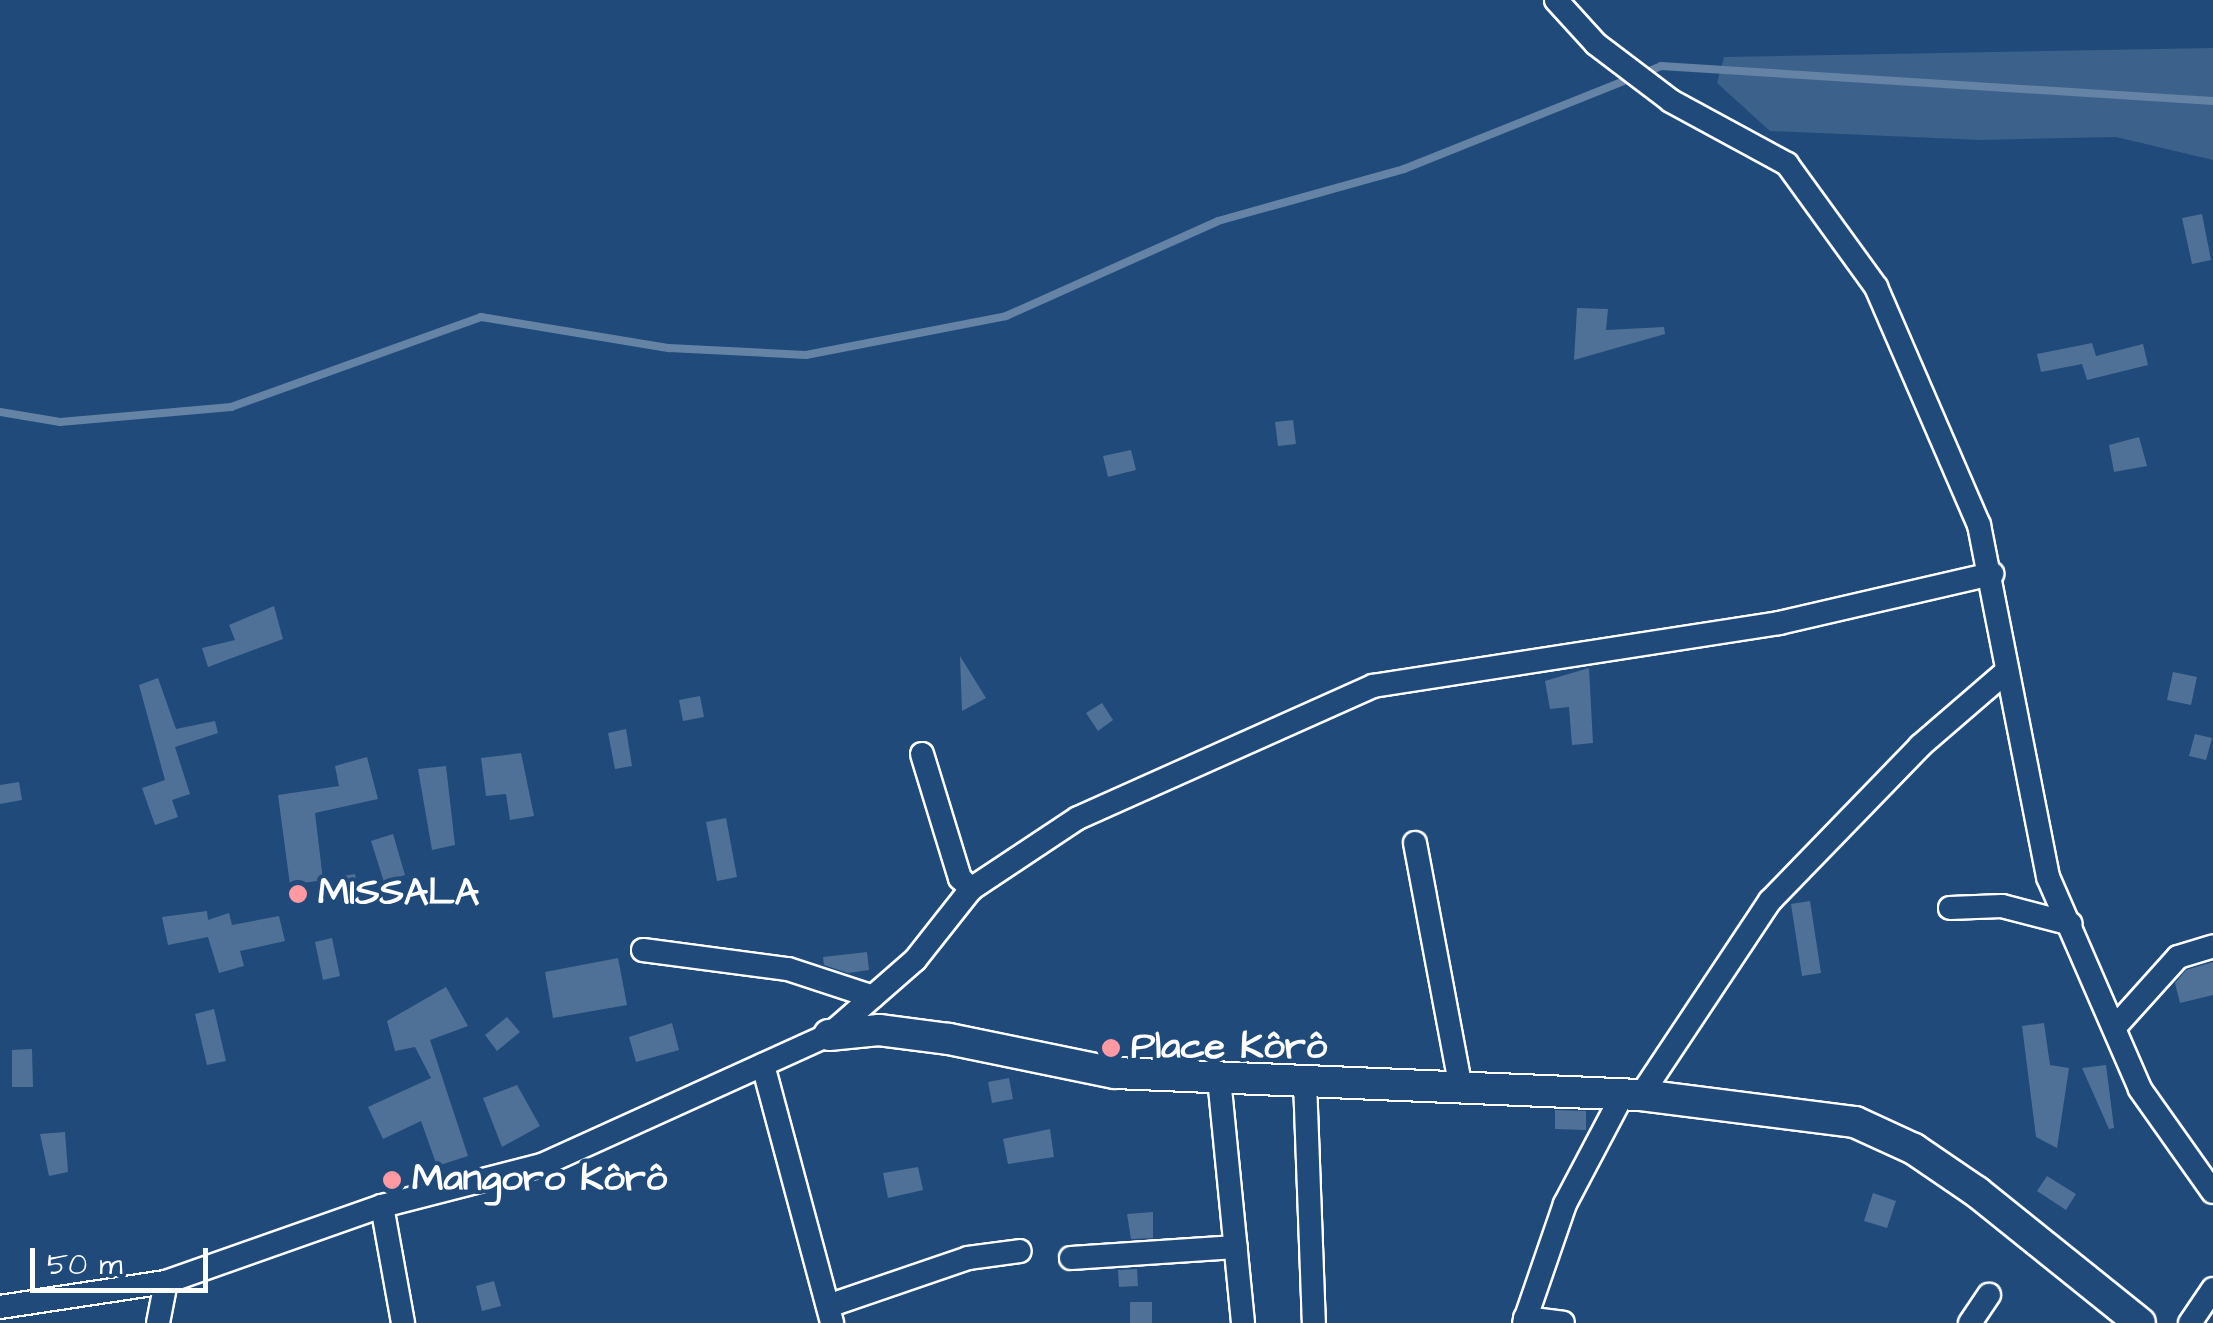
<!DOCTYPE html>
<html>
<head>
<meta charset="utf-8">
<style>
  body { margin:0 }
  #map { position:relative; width:2213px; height:1323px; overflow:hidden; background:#1f4a7a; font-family:"Architects Daughter",sans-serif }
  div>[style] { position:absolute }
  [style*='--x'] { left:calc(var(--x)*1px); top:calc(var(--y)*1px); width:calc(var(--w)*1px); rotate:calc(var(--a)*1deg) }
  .green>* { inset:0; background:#3c618b }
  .stream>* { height:8px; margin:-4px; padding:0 4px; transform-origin:4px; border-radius:4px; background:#6583a4 }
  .building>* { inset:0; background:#507197 }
  .roads { filter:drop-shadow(2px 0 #fff) drop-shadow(-2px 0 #fff) drop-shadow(0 2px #fff) drop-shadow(0 -2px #fff) }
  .minor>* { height:22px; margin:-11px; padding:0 11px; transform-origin:11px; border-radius:11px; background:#1f4a7a }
  .tertiary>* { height:30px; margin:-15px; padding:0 15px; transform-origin:15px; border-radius:15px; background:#1f4a7a }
  .dots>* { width:28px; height:28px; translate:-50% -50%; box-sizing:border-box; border:5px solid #1f4a7a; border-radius:50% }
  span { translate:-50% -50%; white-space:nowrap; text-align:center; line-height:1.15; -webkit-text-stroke:8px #1f4a7a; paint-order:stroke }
  .poi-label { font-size:38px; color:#fff; font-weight:700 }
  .left { translate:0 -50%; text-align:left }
  .scale { position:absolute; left:30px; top:1248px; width:178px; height:45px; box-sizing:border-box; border:5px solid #fff; border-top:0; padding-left:12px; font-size:30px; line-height:35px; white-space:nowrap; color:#fff; -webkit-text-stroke:8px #1f4a7a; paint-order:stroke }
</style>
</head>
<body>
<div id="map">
  <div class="green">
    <i style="clip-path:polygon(2213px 48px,2213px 160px,2116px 137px,1981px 140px,1770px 131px,1717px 83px,1724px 57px)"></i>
  </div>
  <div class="stream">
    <i style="--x:0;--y:412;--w:61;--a:9.5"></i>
    <i style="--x:60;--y:422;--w:172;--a:-5"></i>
    <i style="--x:231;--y:407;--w:266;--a:-19.8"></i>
    <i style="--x:481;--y:317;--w:191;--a:9.4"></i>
    <i style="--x:669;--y:348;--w:137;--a:2.9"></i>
    <i style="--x:806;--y:355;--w:204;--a:-11"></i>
    <i style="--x:1006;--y:316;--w:232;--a:-24.1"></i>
    <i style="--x:1218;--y:221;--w:193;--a:-15.6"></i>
    <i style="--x:1404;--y:169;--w:277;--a:-21.8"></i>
    <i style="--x:1661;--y:66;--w:553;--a:3.63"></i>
  </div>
  <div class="building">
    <i style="clip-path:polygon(2202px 214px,2211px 260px,2192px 264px,2182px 218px)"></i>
    <i style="clip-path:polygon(1577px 308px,1608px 309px,1606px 330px,1664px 327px,1665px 334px,1574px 360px)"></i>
    <i style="clip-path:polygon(2092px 343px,2096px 356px,2143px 344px,2148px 365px,2087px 380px,2082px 364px,2041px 372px,2037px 354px)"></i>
    <i style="clip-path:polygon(1293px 420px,1296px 444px,1278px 446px,1275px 422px)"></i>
    <i style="clip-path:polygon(2139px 437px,2147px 466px,2114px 472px,2109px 445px)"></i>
    <i style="clip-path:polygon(1131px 450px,1136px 470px,1108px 477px,1103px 456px)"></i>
    <i style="clip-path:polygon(274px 606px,283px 639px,208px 667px,202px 648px,235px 640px,229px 625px)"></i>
    <i style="clip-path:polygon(960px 656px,986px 698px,962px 711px)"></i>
    <i style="clip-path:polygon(1589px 668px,1593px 743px,1572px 745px,1569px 707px,1550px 709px,1545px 681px)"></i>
    <i style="clip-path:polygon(2173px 672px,2197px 677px,2191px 705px,2167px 700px)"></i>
    <i style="clip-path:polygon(158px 678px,176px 729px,215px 721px,218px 733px,175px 747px,190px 794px,172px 800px,178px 817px,155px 825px,142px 788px,165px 780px,139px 685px)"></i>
    <i style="clip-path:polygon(700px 696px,704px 717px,683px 721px,679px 700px)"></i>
    <i style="clip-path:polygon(1102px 703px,1113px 720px,1098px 731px,1086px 713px)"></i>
    <i style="clip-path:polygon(626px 729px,632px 766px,615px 769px,608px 733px)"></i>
    <i style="clip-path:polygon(2195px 734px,2212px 738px,2206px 760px,2189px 756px)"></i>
    <i style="clip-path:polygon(521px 753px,534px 816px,510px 820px,506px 794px,486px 796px,481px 758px)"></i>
    <i style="clip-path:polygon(367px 757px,378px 799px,315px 813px,323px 880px,290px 885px,278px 795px,339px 786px,335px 766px)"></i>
    <i style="clip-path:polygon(446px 766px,455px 845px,432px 850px,418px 769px)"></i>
    <i style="clip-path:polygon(19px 782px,22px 800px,0 804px,0 785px)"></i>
    <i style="clip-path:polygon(726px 818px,737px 877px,717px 881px,706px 822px)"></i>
    <i style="clip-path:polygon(393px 834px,405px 875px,384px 882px,371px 841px)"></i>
    <i style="clip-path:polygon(355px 874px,360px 898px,342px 902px,337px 877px)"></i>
    <i style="clip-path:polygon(1810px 901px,1821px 973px,1802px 976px,1791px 904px)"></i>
    <i style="clip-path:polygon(207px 911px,208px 920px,229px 913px,232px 925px,279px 916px,285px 941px,240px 951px,244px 966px,219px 973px,208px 937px,168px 945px,162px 917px)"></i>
    <i style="clip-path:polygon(332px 938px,340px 976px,323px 980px,315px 942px)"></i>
    <i style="clip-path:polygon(867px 952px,869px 970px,848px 973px,824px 965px,823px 957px)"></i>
    <i style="clip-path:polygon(618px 958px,627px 1005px,553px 1018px,545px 972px)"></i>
    <i style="clip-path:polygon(2213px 962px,2213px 995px,2180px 1003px,2175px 983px,2186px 970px)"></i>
    <i style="clip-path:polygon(446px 987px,468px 1026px,430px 1040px,468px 1156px,437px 1166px,421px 1121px,383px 1139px,368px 1107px,431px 1078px,415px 1047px,395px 1051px,387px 1021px)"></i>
    <i style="clip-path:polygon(214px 1009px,226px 1061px,207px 1065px,195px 1014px)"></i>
    <i style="clip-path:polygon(507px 1017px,520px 1032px,497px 1051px,485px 1035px)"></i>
    <i style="clip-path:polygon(672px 1023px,679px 1050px,636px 1062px,629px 1037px)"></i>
    <i style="clip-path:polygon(2044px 1023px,2050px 1065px,2069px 1068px,2057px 1148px,2036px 1137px,2022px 1026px)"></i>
    <i style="clip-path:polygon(32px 1049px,33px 1087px,12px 1087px,12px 1050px)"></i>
    <i style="clip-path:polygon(2106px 1065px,2114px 1128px,2109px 1129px,2082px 1068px)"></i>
    <i style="clip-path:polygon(1009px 1078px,1013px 1099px,992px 1103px,988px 1082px)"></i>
    <i style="clip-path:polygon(517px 1085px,540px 1126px,502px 1147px,483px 1098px)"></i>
    <i style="clip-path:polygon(1555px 1110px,1586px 1111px,1586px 1130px,1555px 1129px)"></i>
    <i style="clip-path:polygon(1050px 1129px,1054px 1157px,1008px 1164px,1003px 1139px)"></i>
    <i style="clip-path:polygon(65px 1132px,68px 1172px,49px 1176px,40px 1134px)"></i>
    <i style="clip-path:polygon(918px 1167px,923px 1190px,888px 1198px,883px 1173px)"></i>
    <i style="clip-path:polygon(2047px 1176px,2076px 1194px,2066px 1210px,2037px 1191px)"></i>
    <i style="clip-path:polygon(1873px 1193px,1896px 1201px,1887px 1228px,1864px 1221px)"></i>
    <i style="clip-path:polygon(1153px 1212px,1153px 1238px,1131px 1239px,1127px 1214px)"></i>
    <i style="clip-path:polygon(1137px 1269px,1138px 1286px,1119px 1287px,1118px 1270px)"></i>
    <i style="clip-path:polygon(494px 1281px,501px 1306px,482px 1311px,476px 1286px)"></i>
    <i style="clip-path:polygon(1130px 1302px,1152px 1302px,1152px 1323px,1130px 1323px)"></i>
  </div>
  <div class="roads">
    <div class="minor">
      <i style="--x:1556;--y:0;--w:59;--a:47.7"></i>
      <i style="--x:1596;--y:44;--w:94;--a:37.2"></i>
      <i style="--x:1671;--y:101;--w:132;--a:28.5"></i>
      <i style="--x:1787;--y:164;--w:152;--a:54.1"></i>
      <i style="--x:1876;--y:287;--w:259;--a:66.6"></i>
      <i style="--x:1979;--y:525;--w:359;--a:78.9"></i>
      <i style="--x:2048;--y:877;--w:231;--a:66.5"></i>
      <i style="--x:2140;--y:1089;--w:126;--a:54.7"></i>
      <i style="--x:922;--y:754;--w:130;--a:73"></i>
      <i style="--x:960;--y:878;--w:16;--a:45"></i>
      <i style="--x:971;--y:889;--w:128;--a:-33.6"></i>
      <i style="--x:1078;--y:818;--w:323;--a:-24.1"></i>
      <i style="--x:1373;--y:686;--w:411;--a:-8.8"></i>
      <i style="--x:1779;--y:623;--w:219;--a:-13"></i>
      <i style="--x:1415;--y:843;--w:249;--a:79.4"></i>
      <i style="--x:1950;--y:908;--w:52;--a:-2.2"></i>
      <i style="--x:2002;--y:906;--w:71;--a:14.6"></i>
      <i style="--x:643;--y:950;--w:146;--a:7.5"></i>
      <i style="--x:788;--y:969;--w:89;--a:18.2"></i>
      <i style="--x:2115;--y:1027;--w:94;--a:-48"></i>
      <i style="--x:2178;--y:957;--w:37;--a:-17"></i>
      <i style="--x:763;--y:1065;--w:267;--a:75"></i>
      <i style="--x:1219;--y:1078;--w:246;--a:84.4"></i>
      <i style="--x:1305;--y:1081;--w:242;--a:87.9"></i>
      <i style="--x:1641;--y:1095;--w:233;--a:-56.4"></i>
      <i style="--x:1770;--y:901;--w:216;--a:-45.9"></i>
      <i style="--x:1920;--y:746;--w:115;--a:-40.8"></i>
      <i style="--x:382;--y:1206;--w:119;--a:79.8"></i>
      <i style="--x:1071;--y:1258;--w:165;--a:-3.8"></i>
      <i style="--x:828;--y:1306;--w:148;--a:-18.9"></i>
      <i style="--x:968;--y:1258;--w:52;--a:-7.7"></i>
      <i style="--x:0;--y:1307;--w:168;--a:-8.6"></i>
      <i style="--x:166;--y:1282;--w:229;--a:-19.4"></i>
      <i style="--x:382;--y:1206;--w:165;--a:-14.4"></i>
      <i style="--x:542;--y:1165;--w:315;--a:-24.4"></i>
      <i style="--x:829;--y:1035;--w:114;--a:-41.1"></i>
      <i style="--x:915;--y:960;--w:90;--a:-51.7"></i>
      <i style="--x:1525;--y:1318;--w:38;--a:7"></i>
      <i style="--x:158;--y:1323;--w:42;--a:-79"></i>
      <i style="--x:1524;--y:1323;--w:126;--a:-71"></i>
      <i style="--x:1565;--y:1204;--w:124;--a:-62.2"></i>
      <i style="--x:1970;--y:1323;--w:34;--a:-56"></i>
      <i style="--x:2190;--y:1323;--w:41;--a:-55.9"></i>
    </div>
    <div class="tertiary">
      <i style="--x:829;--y:1035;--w:50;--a:-5.7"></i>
      <i style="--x:879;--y:1030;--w:71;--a:7.3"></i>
      <i style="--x:949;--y:1039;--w:169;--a:11.6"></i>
      <i style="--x:1115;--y:1073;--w:526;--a:2.4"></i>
      <i style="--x:1641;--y:1095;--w:216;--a:7.2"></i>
      <i style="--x:1855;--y:1122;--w:65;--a:24.6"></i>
      <i style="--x:1914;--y:1149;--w:76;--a:34.3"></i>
      <i style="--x:1977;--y:1192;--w:209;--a:38.8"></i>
    </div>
  </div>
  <div class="dots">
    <i style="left:298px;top:894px;background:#ff9aa2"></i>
    <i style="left:1111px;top:1048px;background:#ff9aa2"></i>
    <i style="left:392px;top:1180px;background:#ff9aa2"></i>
  </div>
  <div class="poi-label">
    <span class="left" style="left:318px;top:894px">MISSALA</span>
    <span class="left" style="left:1131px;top:1048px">Place Kôrô</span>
    <span class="left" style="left:412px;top:1180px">Mangoro Kôrô</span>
  </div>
  <div class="scale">50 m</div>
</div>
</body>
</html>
